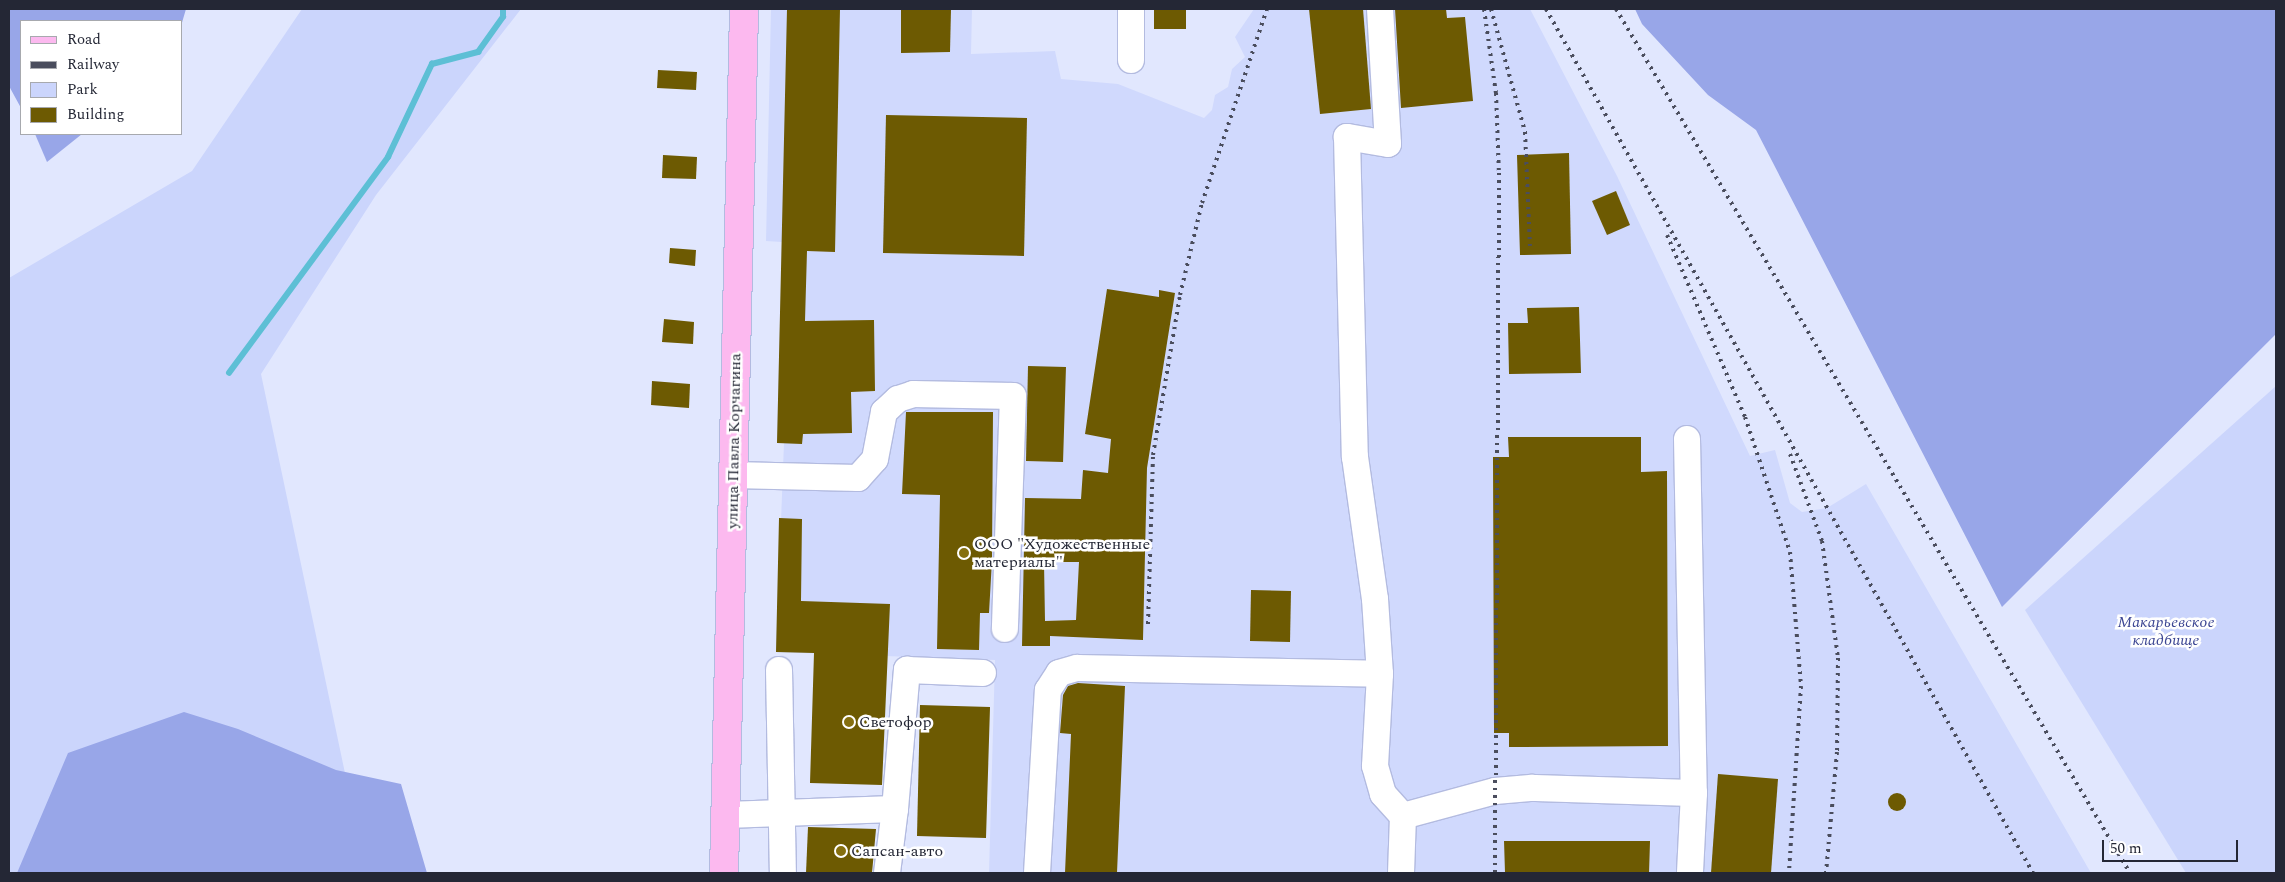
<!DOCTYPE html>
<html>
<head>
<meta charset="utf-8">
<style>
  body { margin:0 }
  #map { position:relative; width:2285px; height:882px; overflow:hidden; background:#e1e7fe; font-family:Spectral,serif }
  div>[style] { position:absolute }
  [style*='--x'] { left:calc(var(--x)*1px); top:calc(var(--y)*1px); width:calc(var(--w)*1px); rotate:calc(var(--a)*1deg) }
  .built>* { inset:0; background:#d0d9fd }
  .green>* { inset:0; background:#cbd5fc }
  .forest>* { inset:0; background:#98a6e8 }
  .stream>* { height:5.5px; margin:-2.75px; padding:0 2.75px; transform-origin:2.75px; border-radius:2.75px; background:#5dbfd5 }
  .building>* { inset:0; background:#6d5a02 }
  .round { border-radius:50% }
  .roads { filter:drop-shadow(1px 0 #b3bbe0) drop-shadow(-1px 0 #b3bbe0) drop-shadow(0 1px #b3bbe0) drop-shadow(0 -1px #b3bbe0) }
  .minor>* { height:26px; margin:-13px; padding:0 13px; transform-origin:13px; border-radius:13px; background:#fff }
  .major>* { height:28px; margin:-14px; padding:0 14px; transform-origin:14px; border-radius:14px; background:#fcb9ef }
  .rail>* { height:4px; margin-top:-2px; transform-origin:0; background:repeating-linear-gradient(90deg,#4a4d5d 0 2.5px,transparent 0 7.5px) }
  .dots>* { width:14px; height:14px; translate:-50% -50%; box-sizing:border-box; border:2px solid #fff; border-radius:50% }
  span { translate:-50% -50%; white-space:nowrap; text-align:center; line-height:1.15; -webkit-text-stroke:5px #fff; paint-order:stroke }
  .street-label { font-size:16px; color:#242735 }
  .poi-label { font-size:16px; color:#242735 }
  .left { translate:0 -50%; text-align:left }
  .park-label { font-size:16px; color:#3c4693; font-style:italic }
  .frame { position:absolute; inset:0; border:10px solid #242735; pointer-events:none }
  .legend { position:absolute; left:20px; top:20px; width:162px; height:115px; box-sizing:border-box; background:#fff; border:1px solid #a7a9ae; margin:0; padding:6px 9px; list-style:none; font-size:15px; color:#242735 }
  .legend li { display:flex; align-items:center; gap:10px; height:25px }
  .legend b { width:25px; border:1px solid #a7a9ae }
  .scale { position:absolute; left:2102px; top:840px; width:136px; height:22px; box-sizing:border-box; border:2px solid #242735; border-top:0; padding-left:6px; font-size:15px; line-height:18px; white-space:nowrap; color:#242735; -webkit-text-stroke:4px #fff; paint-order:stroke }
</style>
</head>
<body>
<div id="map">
  <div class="built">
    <i style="clip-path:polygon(771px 9px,972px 9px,971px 54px,1055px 51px,1061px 79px,1118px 84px,1204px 118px,1212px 110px,1215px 95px,1228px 87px,1232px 69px,1245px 57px,1235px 37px,1254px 9px,1530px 9px,1617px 176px,1750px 456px,1775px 450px,1790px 503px,1802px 512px,1827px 508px,1866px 484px,2091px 873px,989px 873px,995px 660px,776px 652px,784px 443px,777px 443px,782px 242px,766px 241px)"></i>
  </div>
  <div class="green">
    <i style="clip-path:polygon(302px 9px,521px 9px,376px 195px,261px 374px,366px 873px,9px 873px,9px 278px,192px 171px)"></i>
    <i style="clip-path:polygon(2276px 386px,2276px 873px,2186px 873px,2025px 610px)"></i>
  </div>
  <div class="forest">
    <i style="clip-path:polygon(9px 9px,186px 9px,181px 26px,181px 21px,21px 21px,21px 108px,9px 86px)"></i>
    <i style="clip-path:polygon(1635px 9px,2276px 9px,2276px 334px,2002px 607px,1756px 130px,1708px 95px,1642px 24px)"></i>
    <i style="clip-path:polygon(35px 134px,82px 134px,47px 162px)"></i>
    <i style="clip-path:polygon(184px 712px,238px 729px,336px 770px,401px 784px,427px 873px,17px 873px,68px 753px)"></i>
  </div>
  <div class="stream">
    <i style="--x:229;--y:373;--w:268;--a:-53.6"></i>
    <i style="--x:388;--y:157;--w:103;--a:-64.7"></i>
    <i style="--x:432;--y:64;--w:48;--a:-14.6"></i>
    <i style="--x:478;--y:52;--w:43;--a:-54.5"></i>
    <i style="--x:503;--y:17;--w:8;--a:-90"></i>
  </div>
  <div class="building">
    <i style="clip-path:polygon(787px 9px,840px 9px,835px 252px,807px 251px,805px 321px,874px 320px,875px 391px,851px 392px,852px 433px,803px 434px,802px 444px,777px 443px)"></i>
    <i style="clip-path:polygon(901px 9px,951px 9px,950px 52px,901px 53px)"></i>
    <i style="clip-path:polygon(1154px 9px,1186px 9px,1186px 29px,1154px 29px)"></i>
    <i style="clip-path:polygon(1309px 9px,1363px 9px,1371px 109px,1320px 114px)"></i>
    <i style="clip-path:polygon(1395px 9px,1446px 9px,1447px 18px,1465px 17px,1473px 101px,1401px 108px)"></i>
    <i style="clip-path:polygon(658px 70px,697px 72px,696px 90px,657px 88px)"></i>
    <i style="clip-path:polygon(886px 115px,1027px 118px,1024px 256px,883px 253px)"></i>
    <i style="clip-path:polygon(1569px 153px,1571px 254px,1520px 255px,1517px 155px)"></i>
    <i style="clip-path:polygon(663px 155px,697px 157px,696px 179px,662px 178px)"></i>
    <i style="clip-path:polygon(1616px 191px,1630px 225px,1607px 235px,1592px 201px)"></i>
    <i style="clip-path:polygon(670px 248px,696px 250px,695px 266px,669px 263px)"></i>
    <i style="clip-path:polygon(evenodd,1107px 289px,1159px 297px,1159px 290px,1175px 293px,1147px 468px,1143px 640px,1050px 636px,1050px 646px,1022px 646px,1025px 498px,1081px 499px,1083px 470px,1108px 473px,1111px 439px,1085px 434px,1107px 289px,1044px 562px,1079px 562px,1076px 620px,1045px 621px,1044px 562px)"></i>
    <i style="clip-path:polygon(1579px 307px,1581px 373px,1509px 374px,1508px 323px,1528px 323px,1527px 308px)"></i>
    <i style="clip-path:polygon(664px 319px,694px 322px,693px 344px,662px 342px)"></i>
    <i style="clip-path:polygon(1028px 366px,1066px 367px,1063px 462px,1026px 461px)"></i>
    <i style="clip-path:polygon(652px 381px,690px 384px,689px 408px,651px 405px)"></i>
    <i style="clip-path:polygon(906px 412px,993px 412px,992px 560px,989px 613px,980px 613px,979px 650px,937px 649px,940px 495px,902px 494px)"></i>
    <i style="clip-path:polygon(1508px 437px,1641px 437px,1641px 472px,1667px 471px,1668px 746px,1509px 747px,1509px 733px,1494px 733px,1493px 457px,1509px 457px)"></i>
    <i style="clip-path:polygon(779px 518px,802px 519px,801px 601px,890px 604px,882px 785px,810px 783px,814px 653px,776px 652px)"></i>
    <i style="clip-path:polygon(1251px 590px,1291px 591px,1290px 642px,1250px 641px)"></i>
    <i style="clip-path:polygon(1078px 683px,1125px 686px,1117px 873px,1065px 873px,1071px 734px,1060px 733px,1063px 695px,1068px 686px)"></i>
    <i style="clip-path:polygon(920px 705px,990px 707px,986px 838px,917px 836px)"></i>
    <i style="clip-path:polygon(1718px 774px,1778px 779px,1771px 873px,1711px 873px)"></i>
    <i class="round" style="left:1888px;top:793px;width:18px;height:18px"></i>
    <i style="clip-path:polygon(808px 827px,876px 829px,872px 873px,806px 873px)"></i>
    <i style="clip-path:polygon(1504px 841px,1650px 841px,1649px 873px,1505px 873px)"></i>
  </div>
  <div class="roads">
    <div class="minor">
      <i style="--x:1380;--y:9;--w:135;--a:86.6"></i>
      <i style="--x:1388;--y:144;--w:42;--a:-170.3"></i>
      <i style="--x:1347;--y:137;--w:320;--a:88.6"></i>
      <i style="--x:1355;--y:457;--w:143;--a:82"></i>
      <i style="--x:1375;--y:599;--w:75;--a:86.2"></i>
      <i style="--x:1380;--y:674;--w:92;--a:93.1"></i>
      <i style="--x:1375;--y:766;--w:29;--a:74"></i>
      <i style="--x:1383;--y:794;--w:30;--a:48"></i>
      <i style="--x:1403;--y:816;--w:57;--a:92"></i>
      <i style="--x:1131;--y:60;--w:51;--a:-90"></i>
      <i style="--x:1687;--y:439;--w:354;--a:88.9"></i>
      <i style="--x:1694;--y:793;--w:80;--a:92.9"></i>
      <i style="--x:733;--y:475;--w:125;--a:1.4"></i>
      <i style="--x:858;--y:478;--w:25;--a:-48"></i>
      <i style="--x:875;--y:459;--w:48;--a:-79.2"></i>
      <i style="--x:884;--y:412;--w:19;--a:-43"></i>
      <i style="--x:898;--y:399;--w:16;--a:-18"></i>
      <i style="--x:913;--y:394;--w:100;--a:1.1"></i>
      <i style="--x:1013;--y:396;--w:233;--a:92"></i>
      <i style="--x:779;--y:670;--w:203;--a:88.9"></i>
      <i style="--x:725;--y:815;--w:170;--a:-2"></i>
      <i style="--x:895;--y:809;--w:140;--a:-85.1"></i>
      <i style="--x:907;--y:670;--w:76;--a:2.3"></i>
      <i style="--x:1403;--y:816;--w:95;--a:-15.2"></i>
      <i style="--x:1495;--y:791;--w:38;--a:-5"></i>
      <i style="--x:1533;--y:788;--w:161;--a:1.8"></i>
      <i style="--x:887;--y:873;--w:64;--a:-82.9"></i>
      <i style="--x:1037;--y:873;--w:183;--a:-86.6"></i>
      <i style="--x:1048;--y:690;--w:20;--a:-57"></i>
      <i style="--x:1059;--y:673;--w:19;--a:-16"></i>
      <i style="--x:1077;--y:668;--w:303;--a:1.1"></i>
    </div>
    <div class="major">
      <i style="--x:724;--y:873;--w:864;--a:-88.67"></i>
    </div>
  </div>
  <div class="rail">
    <i style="--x:1484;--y:9;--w:85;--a:81.9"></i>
    <i style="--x:1496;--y:93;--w:80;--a:87.9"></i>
    <i style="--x:1499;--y:173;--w:700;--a:90.33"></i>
    <i style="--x:1491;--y:9;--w:128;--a:74.5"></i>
    <i style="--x:1525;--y:132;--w:114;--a:87.5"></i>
    <i style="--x:1546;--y:9;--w:992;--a:60.59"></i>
    <i style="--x:1616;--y:9;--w:1005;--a:59.25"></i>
    <i style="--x:1667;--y:235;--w:198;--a:66.8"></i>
    <i style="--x:1745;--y:417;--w:142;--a:71.6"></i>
    <i style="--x:1790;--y:552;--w:134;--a:85.3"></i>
    <i style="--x:1801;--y:686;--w:187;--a:93.7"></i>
    <i style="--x:1790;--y:454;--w:93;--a:69.8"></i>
    <i style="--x:1822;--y:541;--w:118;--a:82.2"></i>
    <i style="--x:1838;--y:658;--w:94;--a:90.6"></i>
    <i style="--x:1837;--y:752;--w:121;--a:95.2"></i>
    <i style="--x:1148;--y:624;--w:169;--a:-88.3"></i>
    <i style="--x:1153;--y:455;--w:162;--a:-80.4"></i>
    <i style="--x:1180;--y:295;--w:95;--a:-76.6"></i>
    <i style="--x:1202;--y:203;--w:205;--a:-71.5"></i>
  </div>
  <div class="dots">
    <i style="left:964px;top:553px;background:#856f0f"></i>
    <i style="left:849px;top:722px;background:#856f0f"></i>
    <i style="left:841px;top:851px;background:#856f0f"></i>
  </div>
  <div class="street-label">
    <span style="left:734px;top:441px;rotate:-89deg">улица Павла Корчагина</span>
  </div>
  <div class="poi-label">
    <span class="left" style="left:974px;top:553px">ООО "Художественные<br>материалы"</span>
    <span class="left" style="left:859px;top:722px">Светофор</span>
    <span class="left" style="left:851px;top:851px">Сапсан-авто</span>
  </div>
  <div class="park-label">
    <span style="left:2166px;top:631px">Макарьевское<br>кладбище</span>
  </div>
  <div class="frame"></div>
  <ul class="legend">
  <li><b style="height:6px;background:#fcb9ef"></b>Road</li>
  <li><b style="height:6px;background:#4a4d5d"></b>Railway</li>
  <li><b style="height:14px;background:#cbd5fc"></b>Park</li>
  <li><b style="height:14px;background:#6d5a02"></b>Building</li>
  </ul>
  <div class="scale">50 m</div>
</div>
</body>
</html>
